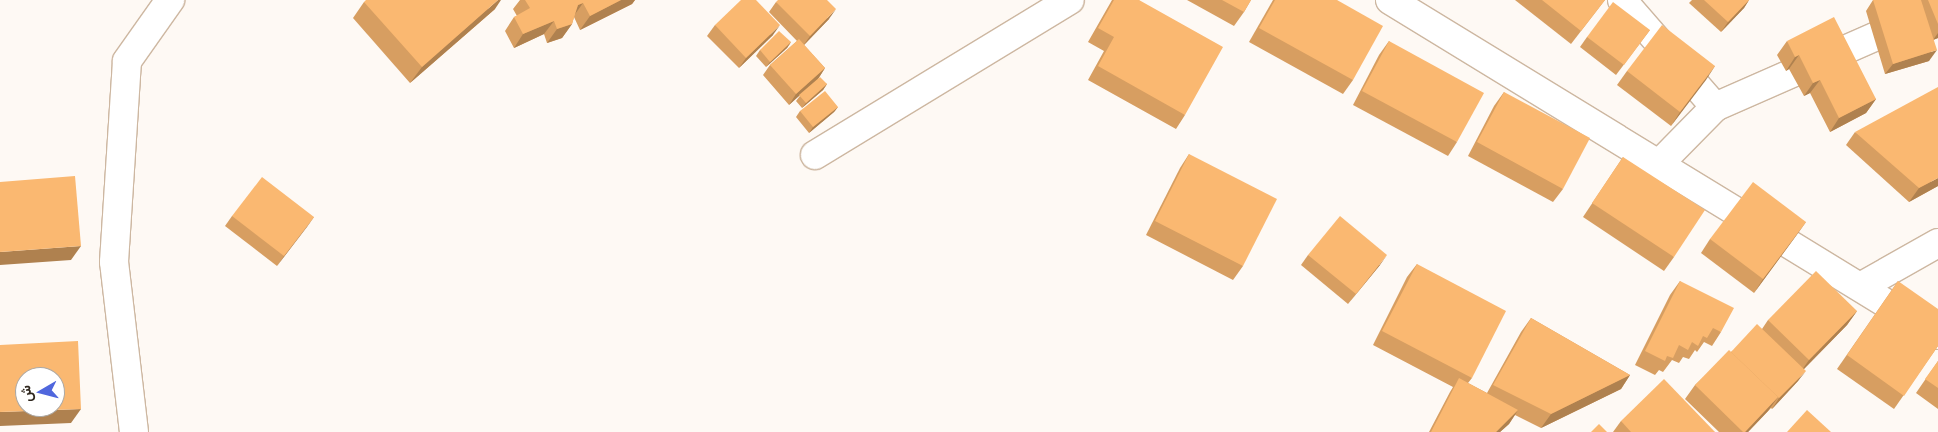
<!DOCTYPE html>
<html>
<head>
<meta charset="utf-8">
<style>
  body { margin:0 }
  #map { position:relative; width:1938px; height:432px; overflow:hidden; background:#fef9f4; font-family:"PT Sans",Vazirmatn,sans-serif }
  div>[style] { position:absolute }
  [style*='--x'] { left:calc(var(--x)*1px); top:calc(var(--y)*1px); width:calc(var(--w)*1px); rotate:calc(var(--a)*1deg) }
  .roads { filter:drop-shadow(1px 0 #cdb7a1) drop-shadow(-1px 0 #cdb7a1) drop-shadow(0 1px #cdb7a1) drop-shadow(0 -1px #cdb7a1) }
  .minor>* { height:28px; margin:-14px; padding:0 14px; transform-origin:14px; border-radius:14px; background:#fff }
  .wall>* { inset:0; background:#d79e61 }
  .shaded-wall>* { inset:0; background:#af814f }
  .building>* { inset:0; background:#fab871 }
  span { translate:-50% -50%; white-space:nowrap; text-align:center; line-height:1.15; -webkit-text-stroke:4.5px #fff; paint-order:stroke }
  .north { position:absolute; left:15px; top:367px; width:50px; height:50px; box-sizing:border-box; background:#fff; border:1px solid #aca9a5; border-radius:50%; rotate:262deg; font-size:14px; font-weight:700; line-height:20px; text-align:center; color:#2f271e }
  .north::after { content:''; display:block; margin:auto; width:18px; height:22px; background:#5067dd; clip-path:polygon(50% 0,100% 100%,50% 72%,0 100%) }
</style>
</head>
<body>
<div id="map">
  <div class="roads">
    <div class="minor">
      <i style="--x:1390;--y:0;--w:642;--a:31.44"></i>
      <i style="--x:1622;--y:0;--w:142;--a:49"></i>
      <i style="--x:815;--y:155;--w:298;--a:-31.3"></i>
      <i style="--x:1660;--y:163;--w:78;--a:-45.5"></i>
      <i style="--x:1715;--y:107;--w:244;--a:-23.7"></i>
      <i style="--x:1862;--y:286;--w:87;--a:-29.5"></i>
      <i style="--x:134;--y:432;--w:171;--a:-96.7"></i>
      <i style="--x:114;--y:262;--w:201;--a:-86.3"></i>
      <i style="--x:127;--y:61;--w:75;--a:-54.8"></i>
    </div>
  </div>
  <div class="wall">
    <i style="clip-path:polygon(520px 0,635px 0,632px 4px,580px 30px,574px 17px,572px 24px,562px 38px,547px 43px,544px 34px,514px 48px,505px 31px,514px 17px,517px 16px,513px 9px)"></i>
    <i style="clip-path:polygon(1112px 0,1139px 0,1185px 115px,1176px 129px,1088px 80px,1104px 51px,1088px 42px)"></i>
    <i style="clip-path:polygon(1187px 0,1251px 0,1244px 12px,1234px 26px)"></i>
    <i style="clip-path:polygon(1273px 0,1337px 0,1353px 80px,1343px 94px,1249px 42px)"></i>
    <i style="clip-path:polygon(1515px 0,1605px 0,1571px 44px)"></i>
    <i style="clip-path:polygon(1692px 0,1749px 0,1744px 8px,1721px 32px,1689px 3px)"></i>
    <i style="clip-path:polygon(1873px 0,1938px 0,1938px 38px,1933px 40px,1929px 61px,1885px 74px,1866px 11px)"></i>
    <i style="clip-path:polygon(364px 2px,495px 9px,410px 83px,353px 18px)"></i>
    <i style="clip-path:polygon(776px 2px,829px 19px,804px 45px,825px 68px,818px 79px,827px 84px,823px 90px,802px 108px,796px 101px,803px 92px,789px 105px,763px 75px,770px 65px,797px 41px,769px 12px)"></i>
    <i style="clip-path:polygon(715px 25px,773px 35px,739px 68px,707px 36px)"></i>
    <i style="clip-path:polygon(1650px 30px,1616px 75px,1580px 47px,1587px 37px)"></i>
    <i style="clip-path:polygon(1389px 41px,1457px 142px,1448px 156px,1353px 105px,1379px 55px)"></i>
    <i style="clip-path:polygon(1787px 41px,1876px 99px,1866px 113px,1830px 132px,1810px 93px,1804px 96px,1789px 69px,1786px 71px,1777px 55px)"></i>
    <i style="clip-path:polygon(791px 42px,787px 48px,766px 67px,756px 56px,760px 50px)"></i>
    <i style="clip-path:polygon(1715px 66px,1671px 126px,1617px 85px,1627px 71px)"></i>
    <i style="clip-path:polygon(1504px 92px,1563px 189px,1553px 202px,1468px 156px,1494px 106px)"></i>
    <i style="clip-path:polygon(838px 107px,834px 112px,809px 133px,796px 117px,800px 111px)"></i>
    <i style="clip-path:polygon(1855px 132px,1938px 186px,1909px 202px,1846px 145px)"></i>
    <i style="clip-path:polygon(1189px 154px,1243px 266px,1233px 280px,1146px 235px,1180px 168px)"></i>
    <i style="clip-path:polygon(1623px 157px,1674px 257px,1664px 271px,1583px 217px)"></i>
    <i style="clip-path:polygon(232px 216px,314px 217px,277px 266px,225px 226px)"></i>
    <i style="clip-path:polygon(1806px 222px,1754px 293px,1701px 253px,1710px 239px)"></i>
    <i style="clip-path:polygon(1308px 255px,1380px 265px,1348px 304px,1301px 265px)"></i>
    <i style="clip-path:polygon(1417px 264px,1472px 378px,1468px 383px,1487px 393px,1521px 332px,1531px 318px,1630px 375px,1621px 389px,1541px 428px,1515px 415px,1509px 424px,1500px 432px,1429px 432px,1450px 392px,1453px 387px,1373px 345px,1407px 277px)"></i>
    <i style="clip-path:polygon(1680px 281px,1721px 332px,1712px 346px,1704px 342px,1697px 352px,1695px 350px,1689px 359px,1683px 357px,1679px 363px,1672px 360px,1663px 372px,1659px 370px,1655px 375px,1635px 365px,1670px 295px)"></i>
    <i style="clip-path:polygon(1898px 281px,1938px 346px,1894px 409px,1837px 369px)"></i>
    <i style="clip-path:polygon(1857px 311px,1847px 325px,1804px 369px,1798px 381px,1772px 409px,1771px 408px,1748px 432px,1719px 432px,1685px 399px,1695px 385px,1731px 352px,1762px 329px,1768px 320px)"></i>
    <i style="clip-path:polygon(1938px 361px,1938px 409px,1916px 393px)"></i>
    <i style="clip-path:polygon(1621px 421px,1715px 432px,1613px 432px)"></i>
  </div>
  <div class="shaded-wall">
    <i style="clip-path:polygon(498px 0,501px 0,495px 9px,410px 83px,422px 67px)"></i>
    <i style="clip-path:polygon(621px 0,635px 0,632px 4px,580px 30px,590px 16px)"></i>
    <i style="clip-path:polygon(1749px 0,1744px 8px,1721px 32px,1728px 22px)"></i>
    <i style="clip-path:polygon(583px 3px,573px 17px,578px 5px)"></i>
    <i style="clip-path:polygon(836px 9px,829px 19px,803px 46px,810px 36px)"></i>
    <i style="clip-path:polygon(554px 21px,544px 34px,514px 48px,523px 34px)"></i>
    <i style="clip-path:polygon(572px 24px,562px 38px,547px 43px,557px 29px)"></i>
    <i style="clip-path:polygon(780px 25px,773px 35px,739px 68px,746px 58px)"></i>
    <i style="clip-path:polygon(1938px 33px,1938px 38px,1933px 40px)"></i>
    <i style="clip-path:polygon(791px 42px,787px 48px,766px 67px,770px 62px)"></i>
    <i style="clip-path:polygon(1937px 50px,1929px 61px,1885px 74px,1893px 64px)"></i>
    <i style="clip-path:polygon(1799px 55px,1789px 69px,1786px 71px,1795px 57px)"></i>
    <i style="clip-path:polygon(1715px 66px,1706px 80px,1671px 126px,1680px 112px)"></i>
    <i style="clip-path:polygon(825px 68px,818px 79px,789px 105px,796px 94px)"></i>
    <i style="clip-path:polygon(1820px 80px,1810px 93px,1804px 96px,1813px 83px)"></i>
    <i style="clip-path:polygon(827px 84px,823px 90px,802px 108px,806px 103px)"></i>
    <i style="clip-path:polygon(1876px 99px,1866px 113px,1830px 132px,1839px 118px)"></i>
    <i style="clip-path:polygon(838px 107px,834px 112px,809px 133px,813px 127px)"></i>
    <i style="clip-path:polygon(1938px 178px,1938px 186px,1909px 202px,1919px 188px)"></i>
    <i style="clip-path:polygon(314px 217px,307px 227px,277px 266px,284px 256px)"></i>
    <i style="clip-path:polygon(1806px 222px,1796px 236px,1754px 293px,1763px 279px)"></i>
    <i style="clip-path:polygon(81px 246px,71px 260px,0 265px,0 252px)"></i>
    <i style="clip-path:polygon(1387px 255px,1380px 265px,1348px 304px,1356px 294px)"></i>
    <i style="clip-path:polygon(1857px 311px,1847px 325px,1799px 374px,1809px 360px)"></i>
    <i style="clip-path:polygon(1806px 371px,1798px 381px,1772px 409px,1779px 398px)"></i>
    <i style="clip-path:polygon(1630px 375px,1621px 389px,1541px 428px,1551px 414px)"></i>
    <i style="clip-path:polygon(1778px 397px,1768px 411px,1748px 432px,1745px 432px)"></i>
    <i style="clip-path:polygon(81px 409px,71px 423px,0 426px,0 412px)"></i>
    <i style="clip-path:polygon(1518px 410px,1509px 424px,1500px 432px,1496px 432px)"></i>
  </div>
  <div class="building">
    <i style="clip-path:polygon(366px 0,498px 0,422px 67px,364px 2px)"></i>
    <i style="clip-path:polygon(525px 0,621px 0,590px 16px,583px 3px,578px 5px,572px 24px,557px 29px,554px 21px,523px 34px,514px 17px,530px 8px)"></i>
    <i style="clip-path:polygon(741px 0,756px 0,780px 25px,746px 58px,715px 25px)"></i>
    <i style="clip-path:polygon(778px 0,827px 0,836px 9px,810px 36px,776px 2px)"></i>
    <i style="clip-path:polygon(1114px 0,1139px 0,1223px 47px,1185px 115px,1098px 66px,1114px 37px,1098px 28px)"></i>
    <i style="clip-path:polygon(1222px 0,1251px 0,1244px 12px)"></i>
    <i style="clip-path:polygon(1275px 0,1337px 0,1383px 26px,1353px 80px,1259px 28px)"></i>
    <i style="clip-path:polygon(1542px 0,1605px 0,1581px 31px)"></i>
    <i style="clip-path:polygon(1704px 0,1749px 0,1728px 22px)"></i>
    <i style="clip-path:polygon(1873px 0,1921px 0,1937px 50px,1893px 64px)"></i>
    <i style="clip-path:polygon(1928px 0,1938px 0,1938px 24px)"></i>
    <i style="clip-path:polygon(1613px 2px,1650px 30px,1624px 65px,1587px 37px)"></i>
    <i style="clip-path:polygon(1834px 17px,1876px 99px,1839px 118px,1820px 80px,1813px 83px,1799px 55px,1795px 57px,1787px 41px)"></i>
    <i style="clip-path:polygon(1662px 25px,1715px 66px,1680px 112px,1627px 71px)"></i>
    <i style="clip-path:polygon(779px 31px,791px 42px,770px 62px,760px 50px)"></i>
    <i style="clip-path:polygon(799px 39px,825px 68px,796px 94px,770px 65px)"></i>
    <i style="clip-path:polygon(1389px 41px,1484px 93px,1457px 142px,1362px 91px)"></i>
    <i style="clip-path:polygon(820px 77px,827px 84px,806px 103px,799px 95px)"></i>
    <i style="clip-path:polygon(1938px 87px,1938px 178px,1919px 188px,1855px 132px)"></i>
    <i style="clip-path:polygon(825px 91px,838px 107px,813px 127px,800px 111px)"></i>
    <i style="clip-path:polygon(1504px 92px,1590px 138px,1563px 189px,1477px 142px)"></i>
    <i style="clip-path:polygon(1189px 154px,1277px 199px,1243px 266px,1155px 221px)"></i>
    <i style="clip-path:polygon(1623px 157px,1705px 210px,1674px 257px,1592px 203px)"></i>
    <i style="clip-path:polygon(75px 176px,81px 246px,0 252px,0 182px)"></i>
    <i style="clip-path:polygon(262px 177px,314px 217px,284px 256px,232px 216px)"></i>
    <i style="clip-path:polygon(1753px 182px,1806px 222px,1763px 279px,1710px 239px)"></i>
    <i style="clip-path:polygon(1340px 216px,1387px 255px,1356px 294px,1308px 255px)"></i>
    <i style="clip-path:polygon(1417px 264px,1506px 311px,1472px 378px,1382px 331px)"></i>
    <i style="clip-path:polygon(1816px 271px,1857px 311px,1809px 360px,1768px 320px)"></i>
    <i style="clip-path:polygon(1680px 281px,1734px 308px,1721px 332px,1713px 328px,1707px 338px,1703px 336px,1698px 346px,1692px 342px,1688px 350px,1679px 345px,1673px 358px,1667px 356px,1665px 361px,1645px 351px)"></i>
    <i style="clip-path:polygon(1898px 281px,1938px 309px,1938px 346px,1904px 396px,1847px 355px)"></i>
    <i style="clip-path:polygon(1531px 318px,1630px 375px,1551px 414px,1493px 385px)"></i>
    <i style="clip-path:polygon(1757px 324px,1806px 371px,1779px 398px,1731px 352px)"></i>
    <i style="clip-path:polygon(evenodd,78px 341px,81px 409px,0 412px,0 345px,78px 341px,25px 377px,55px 377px,55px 407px,25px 407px,25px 377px)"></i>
    <i style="clip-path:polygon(1729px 350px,1778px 397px,1745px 432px,1743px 432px,1695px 385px)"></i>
    <i style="clip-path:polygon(1938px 361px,1938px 388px,1925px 379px)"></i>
    <i style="clip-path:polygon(1459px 378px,1518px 410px,1496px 432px,1431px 432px)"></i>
    <i style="clip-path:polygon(1664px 379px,1715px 432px,1631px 432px,1621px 421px)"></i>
    <i style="clip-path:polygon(1807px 410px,1831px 432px,1787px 432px)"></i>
    <i style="clip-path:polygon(1599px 424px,1607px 432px,1591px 432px)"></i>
  </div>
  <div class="north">ش</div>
</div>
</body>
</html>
